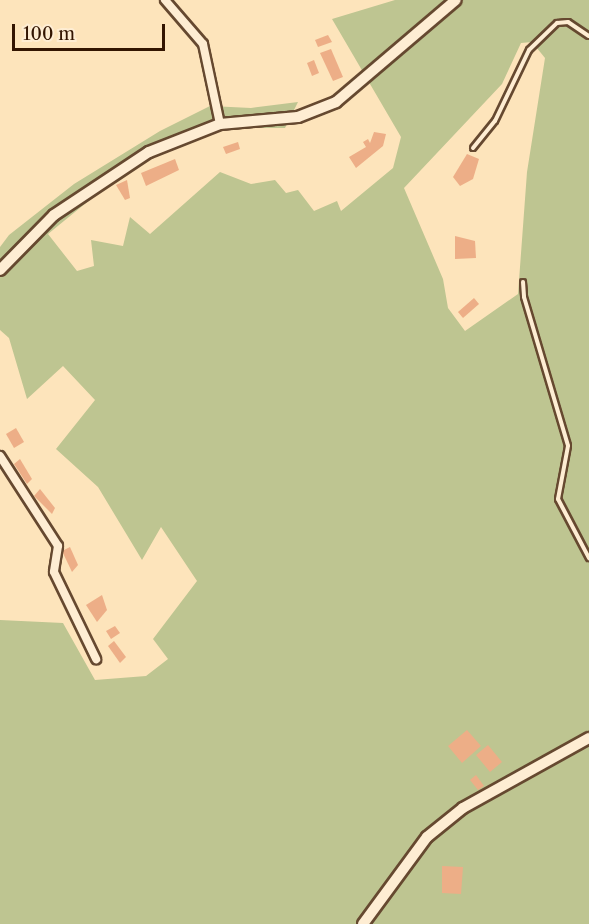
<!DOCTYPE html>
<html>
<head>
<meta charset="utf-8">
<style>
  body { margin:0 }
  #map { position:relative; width:589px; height:924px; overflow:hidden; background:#fde4bb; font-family:"Libre Caslon Text",serif }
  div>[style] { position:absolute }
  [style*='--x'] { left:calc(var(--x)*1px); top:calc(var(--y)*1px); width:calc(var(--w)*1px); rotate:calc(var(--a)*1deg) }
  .green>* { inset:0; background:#bec591 }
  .building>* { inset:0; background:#edae87 }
  .roads { filter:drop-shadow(2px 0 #664930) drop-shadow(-2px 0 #664930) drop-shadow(0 2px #664930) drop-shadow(0 -2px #664930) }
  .service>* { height:4px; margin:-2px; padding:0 2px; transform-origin:2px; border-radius:2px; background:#feedd3 }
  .minor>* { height:8px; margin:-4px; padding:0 4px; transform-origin:4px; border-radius:4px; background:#feedd3 }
  .tertiary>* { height:10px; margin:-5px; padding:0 5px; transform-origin:5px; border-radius:5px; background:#feedd3 }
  span { translate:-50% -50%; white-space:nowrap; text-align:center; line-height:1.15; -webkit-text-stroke:4.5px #feedd3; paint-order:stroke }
  .scale { position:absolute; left:12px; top:24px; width:153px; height:27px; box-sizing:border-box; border:3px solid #331501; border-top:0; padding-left:8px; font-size:18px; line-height:21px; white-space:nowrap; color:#331501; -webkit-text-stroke:4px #feedd3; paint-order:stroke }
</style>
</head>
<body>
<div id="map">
  <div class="green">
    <i style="clip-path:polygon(evenodd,395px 0,589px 0,589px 924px,0 924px,0 620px,63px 623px,95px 680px,146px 676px,168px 659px,153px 639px,197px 581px,161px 527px,142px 560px,98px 487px,56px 449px,95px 400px,63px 366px,27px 399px,9px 338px,0 330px,0 247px,9px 235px,74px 184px,160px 131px,210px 106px,251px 108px,298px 102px,285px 128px,229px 128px,204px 133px,167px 148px,102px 190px,48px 234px,77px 271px,94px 266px,91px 240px,123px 246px,130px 217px,150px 234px,220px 172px,251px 184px,275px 180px,286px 193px,298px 190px,314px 211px,337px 201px,341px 211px,393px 168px,401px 137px,332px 19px,395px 0,532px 42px,545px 58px,527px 172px,518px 294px,465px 331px,448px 308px,443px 279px,404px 188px,502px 84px,521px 43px,532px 42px)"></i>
  </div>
  <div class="building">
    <i style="clip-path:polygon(328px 35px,332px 42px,318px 47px,315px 40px)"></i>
    <i style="clip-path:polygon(331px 49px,343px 77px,333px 81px,320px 53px)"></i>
    <i style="clip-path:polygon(314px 60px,319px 73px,312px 76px,307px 63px)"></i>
    <i style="clip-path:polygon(374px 132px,386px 134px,383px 146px,356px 168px,349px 157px,366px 147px,363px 142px,368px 139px,370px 143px)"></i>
    <i style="clip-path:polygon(238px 142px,240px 149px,226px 154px,223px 147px)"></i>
    <i style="clip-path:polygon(467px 154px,479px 159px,473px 179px,460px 186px,453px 177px)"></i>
    <i style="clip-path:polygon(175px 159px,179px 170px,146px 186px,141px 173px)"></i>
    <i style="clip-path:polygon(127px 180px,130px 198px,125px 200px,116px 185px)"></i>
    <i style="clip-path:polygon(455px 236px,475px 241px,476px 258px,455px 259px)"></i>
    <i style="clip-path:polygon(474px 298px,479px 304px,463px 318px,458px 312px)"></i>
    <i style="clip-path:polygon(16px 428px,24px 442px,14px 448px,6px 434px)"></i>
    <i style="clip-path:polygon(20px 459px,32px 479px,27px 484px,14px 464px)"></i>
    <i style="clip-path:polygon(40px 489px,55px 508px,52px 514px,34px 496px)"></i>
    <i style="clip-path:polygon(70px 547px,78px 565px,72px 572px,62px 551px)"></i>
    <i style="clip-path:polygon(102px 595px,107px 610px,97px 622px,86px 605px)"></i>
    <i style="clip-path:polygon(115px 626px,120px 633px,111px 639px,106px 631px)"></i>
    <i style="clip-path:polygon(114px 641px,126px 657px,120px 663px,108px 646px)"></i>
    <i style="clip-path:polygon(467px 730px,481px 746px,462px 763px,448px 746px)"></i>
    <i style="clip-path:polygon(488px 745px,502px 762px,490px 772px,476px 755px)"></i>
    <i style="clip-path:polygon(476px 775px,484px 786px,478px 790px,470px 780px)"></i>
    <i style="clip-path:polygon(442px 866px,463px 867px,461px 894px,442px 893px)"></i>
  </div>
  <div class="roads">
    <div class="service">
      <i style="--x:473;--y:148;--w:35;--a:-51"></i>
      <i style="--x:495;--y:121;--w:79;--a:-64.4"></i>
      <i style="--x:529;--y:50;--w:39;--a:-44"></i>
      <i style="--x:557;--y:23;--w:11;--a:-5"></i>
      <i style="--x:568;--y:22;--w:25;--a:34"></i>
      <i style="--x:523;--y:282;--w:15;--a:86"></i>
      <i style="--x:524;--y:297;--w:155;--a:73.5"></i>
      <i style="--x:568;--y:446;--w:54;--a:100.7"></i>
      <i style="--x:558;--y:499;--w:67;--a:62.3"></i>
    </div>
    <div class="minor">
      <i style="--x:165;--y:0;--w:58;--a:49.2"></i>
      <i style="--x:203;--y:44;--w:82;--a:78"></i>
      <i style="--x:0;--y:456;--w:107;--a:57.2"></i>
      <i style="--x:58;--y:546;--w:26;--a:99"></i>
      <i style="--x:54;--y:572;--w:97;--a:64.2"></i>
    </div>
    <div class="tertiary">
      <i style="--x:0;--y:270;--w:77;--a:-45.5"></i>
      <i style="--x:54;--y:215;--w:114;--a:-33.6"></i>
      <i style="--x:149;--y:152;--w:76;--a:-21.5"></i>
      <i style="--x:220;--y:124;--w:78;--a:-5.1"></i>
      <i style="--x:298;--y:117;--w:41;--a:-21.5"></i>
      <i style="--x:336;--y:102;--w:157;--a:-40.4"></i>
      <i style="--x:363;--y:924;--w:108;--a:-53.7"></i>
      <i style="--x:427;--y:837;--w:46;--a:-38.9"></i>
      <i style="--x:463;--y:808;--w:144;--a:-29.1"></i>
    </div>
  </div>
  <div class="scale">100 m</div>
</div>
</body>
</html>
